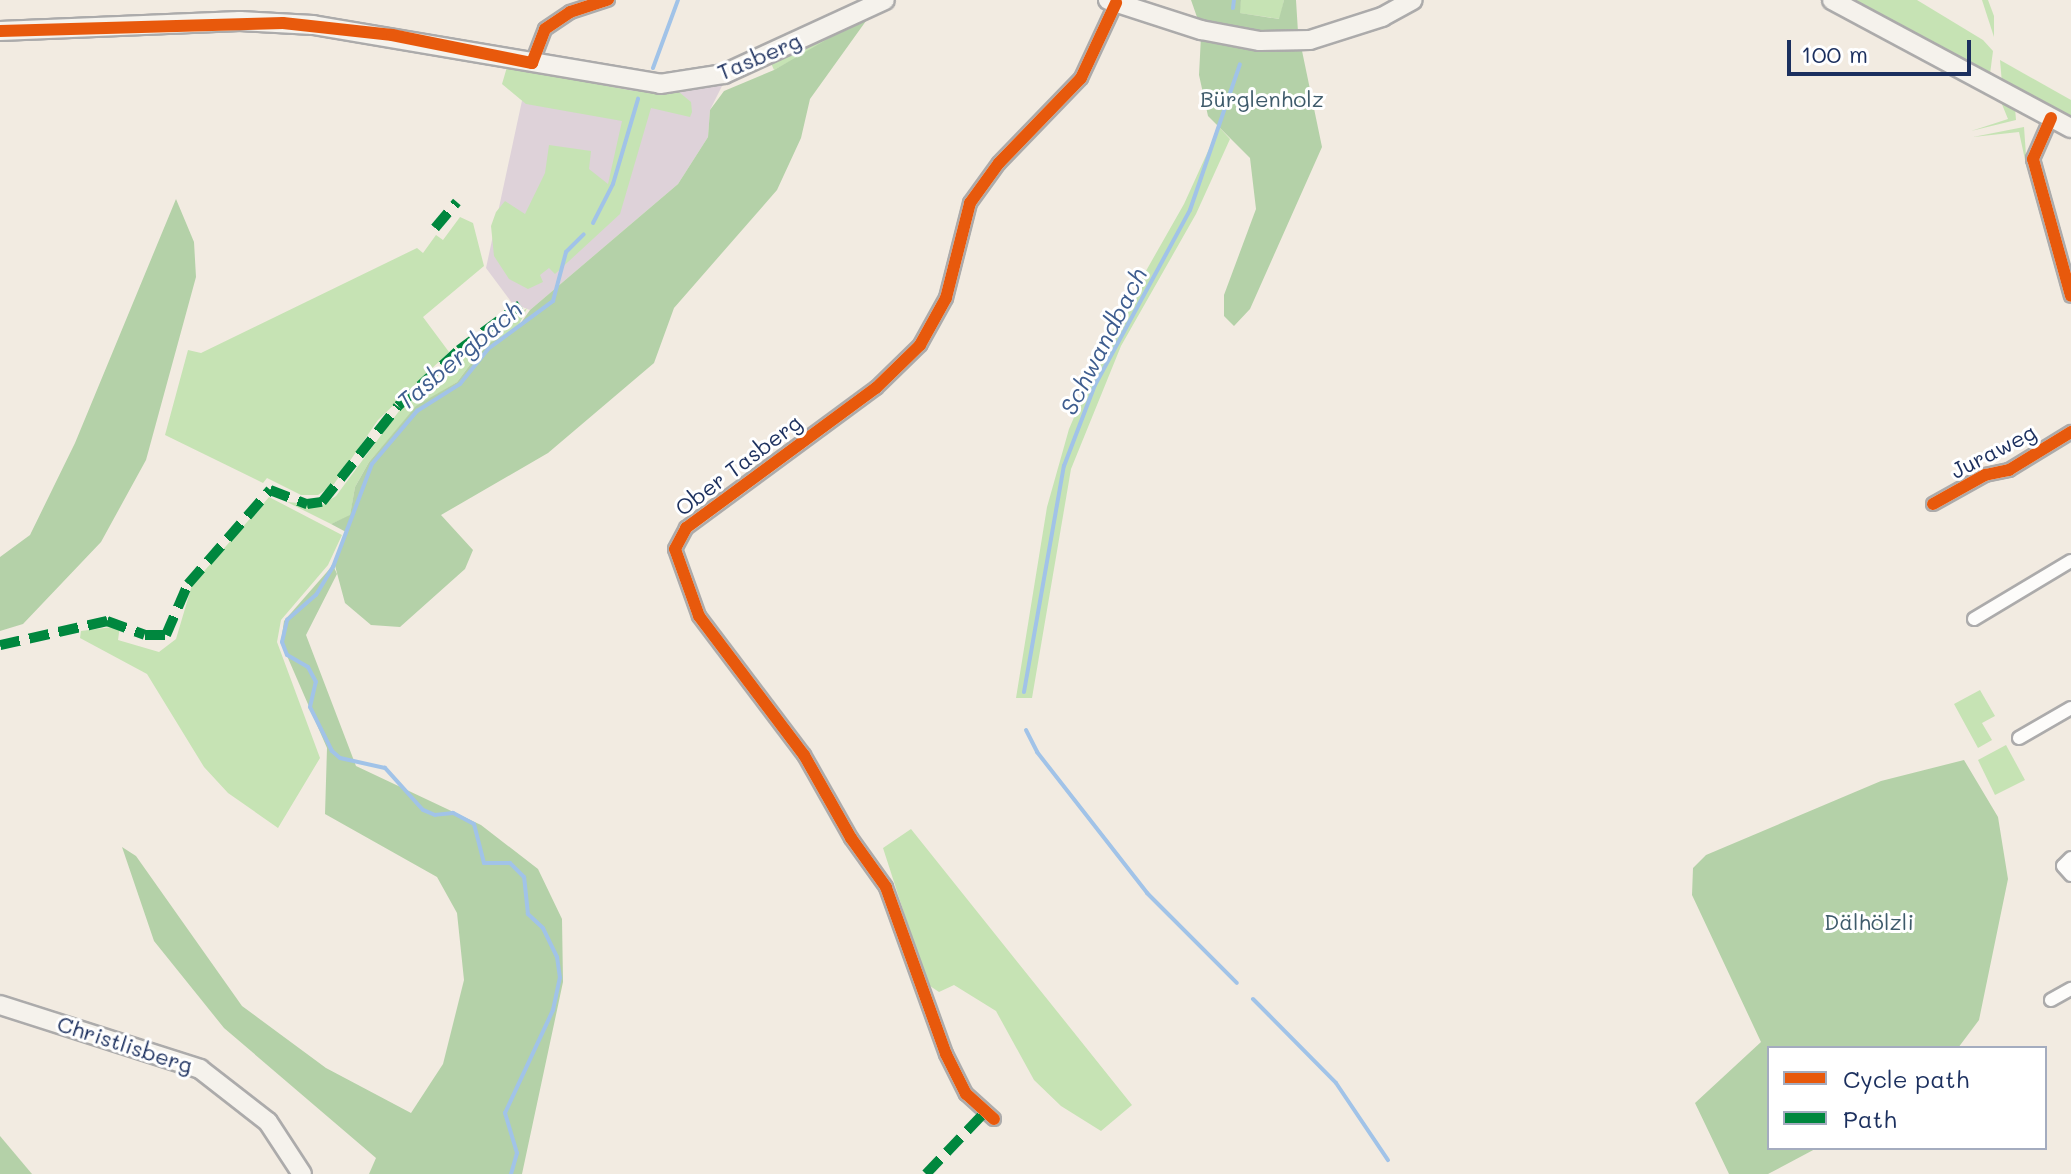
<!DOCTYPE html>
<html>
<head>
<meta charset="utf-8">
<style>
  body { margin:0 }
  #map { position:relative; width:2071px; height:1174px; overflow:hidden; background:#f2ebe1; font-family:Mali,sans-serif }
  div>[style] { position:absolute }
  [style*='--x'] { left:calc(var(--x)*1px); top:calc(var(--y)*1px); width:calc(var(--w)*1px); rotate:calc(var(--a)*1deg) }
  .industrial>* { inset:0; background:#ded2d9 }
  .green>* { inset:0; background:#c6e3b4 }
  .forest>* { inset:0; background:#b4d1a8 }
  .stream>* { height:4px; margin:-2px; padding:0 2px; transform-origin:2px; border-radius:2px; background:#a1c3e8 }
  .roads { filter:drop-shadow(2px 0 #acabab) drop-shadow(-2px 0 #acabab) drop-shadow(0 2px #acabab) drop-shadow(0 -2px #acabab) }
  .street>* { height:12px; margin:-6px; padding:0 6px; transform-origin:6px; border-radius:6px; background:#fdfcfa }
  .secondary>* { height:18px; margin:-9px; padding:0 9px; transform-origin:9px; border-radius:9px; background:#f5f2ec }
  .quiet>* { height:10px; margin-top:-5px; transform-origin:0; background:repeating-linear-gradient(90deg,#00873e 0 20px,transparent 0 30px) }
  .cycleway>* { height:12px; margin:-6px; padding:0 6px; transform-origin:6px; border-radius:6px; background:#e8590c }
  span { translate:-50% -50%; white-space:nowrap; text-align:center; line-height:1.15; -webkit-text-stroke:6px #fff; paint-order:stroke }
  .street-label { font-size:22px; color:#1b2f5e }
  .park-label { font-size:22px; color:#3d5a6a }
  .water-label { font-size:24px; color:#3e5d8f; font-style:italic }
  .legend { position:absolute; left:1767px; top:1046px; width:280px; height:104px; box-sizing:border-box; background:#fff; border:2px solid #a4acbf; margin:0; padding:10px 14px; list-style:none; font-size:24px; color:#1b2f5e }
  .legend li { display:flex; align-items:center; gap:16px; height:40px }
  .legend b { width:40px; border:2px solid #a4acbf }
  .scale { position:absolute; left:1787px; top:40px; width:184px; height:36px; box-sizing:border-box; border:4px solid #1b2f5e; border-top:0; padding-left:10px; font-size:24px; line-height:28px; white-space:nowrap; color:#1b2f5e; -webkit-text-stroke:6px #fff; paint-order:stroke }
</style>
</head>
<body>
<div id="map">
  <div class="industrial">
    <i style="clip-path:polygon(529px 68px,630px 78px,720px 72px,723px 84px,710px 110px,708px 137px,678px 184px,530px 310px,512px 303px,486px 268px)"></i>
  </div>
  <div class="green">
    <i style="clip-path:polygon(1241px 0,1284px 0,1280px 19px,1239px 13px)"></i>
    <i style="clip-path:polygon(1846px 0,1917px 0,1983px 40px,1993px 51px,1990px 74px,1986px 77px)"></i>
    <i style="clip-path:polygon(1982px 0,1988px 0,1994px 16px,1994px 37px)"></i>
    <i style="clip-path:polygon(871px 14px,859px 24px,774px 70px,770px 61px)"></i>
    <i style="clip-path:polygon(2000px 60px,2071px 100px,2071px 120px,2002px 83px)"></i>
    <i style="clip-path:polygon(507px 67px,634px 91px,679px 92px,691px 102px,692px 112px,690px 117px,651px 108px,620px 214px,555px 274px,549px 268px,540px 275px,543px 282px,528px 289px,509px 279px,494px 256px,491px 226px,496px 212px,505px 201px,525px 214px,545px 173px,549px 145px,591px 151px,589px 169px,608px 184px,622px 121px,526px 104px,502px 84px)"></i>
    <i style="clip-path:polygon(1999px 97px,2015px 108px,2016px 120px,1971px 131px,2008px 119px)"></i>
    <i style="clip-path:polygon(1219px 127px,1230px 139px,1196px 214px,1121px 346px,1071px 469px,1032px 698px,1016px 698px,1047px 507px,1069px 429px,1109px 336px,1184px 204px)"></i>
    <i style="clip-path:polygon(2024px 127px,2027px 169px,2019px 132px,1973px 137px)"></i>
    <i style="clip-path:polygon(460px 217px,473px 223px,484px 266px,423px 317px,449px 352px,378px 420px,334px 484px,318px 495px,301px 495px,267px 478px,263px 483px,165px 435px,188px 350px,201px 353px,417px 248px,423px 253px,436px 235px,443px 240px)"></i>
    <i style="clip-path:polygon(527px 308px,518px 327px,484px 346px,457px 382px,416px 407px,369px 462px,355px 487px,350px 516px,331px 524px,287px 502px,322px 505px,336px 496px,402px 407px)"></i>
    <i style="clip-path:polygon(269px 497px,342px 535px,328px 565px,281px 620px,277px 642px,320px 758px,278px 828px,228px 793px,204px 767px,147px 674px,80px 638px,81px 631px,120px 626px,118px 640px,159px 652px,176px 639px,192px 585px)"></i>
    <i style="clip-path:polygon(1980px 690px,1995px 716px,1982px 723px,1992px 740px,1978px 748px,1954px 704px)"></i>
    <i style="clip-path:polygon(2006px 745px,2025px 780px,1995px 795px,1978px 760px)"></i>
    <i style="clip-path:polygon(911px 829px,1132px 1105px,1101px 1131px,1061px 1106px,1034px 1080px,996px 1011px,954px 985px,939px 992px,927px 984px,883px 848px)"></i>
  </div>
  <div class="forest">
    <i style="clip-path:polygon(1191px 0,1241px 0,1240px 13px,1279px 19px,1284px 0,1296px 0,1298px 32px,1242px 31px,1198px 20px)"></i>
    <i style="clip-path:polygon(871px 14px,810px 99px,801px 138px,777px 190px,674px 308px,654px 363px,548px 453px,441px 515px,473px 550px,465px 569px,400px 627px,371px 625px,345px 603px,334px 562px,346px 532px,331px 524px,350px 515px,355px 487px,369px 462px,416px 406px,457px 382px,484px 346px,518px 327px,530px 310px,678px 184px,708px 137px,710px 110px,724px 91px,774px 70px)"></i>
    <i style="clip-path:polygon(1201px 36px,1301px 46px,1322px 147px,1250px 309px,1234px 326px,1224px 316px,1224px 295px,1256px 209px,1250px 158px,1208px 116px,1199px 75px)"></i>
    <i style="clip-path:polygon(176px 199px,194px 242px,196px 277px,146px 460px,101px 542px,23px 624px,0 631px,0 557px,30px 535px,75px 443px)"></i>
    <i style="clip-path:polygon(333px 565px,337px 574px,306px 635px,356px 766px,481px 825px,538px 869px,562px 919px,563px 982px,522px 1174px,369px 1174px,376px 1158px,224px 1028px,154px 941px,122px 847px,136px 856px,242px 1006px,326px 1068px,411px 1113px,443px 1064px,464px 980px,457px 913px,437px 877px,325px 814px,327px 748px,281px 642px,284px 621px)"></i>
    <i style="clip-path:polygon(1964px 760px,1998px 817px,2008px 879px,1979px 1020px,1958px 1048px,1769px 1048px,1769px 1148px,1817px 1148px,1768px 1174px,1729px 1174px,1695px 1103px,1761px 1042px,1692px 895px,1693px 868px,1706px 855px,1881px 781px)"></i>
    <i style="clip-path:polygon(0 1136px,32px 1174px,0 1174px)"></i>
  </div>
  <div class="stream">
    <i style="--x:1233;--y:8;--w:8;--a:-83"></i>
    <i style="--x:653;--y:68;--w:72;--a:-69.8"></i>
    <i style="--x:593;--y:223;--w:44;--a:-62.9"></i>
    <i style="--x:613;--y:184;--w:89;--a:-73.6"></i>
    <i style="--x:1024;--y:692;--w:230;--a:-80"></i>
    <i style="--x:1064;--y:466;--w:87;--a:-69.1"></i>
    <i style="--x:1095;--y:385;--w:199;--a:-61.5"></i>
    <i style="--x:1190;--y:210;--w:154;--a:-71.1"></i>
    <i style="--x:1026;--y:730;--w:25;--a:63"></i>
    <i style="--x:1037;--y:752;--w:179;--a:52"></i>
    <i style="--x:1147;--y:893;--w:127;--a:45"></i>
    <i style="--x:1253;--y:999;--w:118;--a:45.3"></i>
    <i style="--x:1336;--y:1083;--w:93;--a:56"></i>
    <i style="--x:511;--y:1174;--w:22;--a:-74"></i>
    <i style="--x:517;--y:1153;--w:42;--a:-106.7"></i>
    <i style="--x:505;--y:1113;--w:114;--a:-65"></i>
    <i style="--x:553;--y:1010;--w:33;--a:-78"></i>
    <i style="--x:560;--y:978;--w:21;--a:-98"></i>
    <i style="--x:557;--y:957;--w:32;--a:-116"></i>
    <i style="--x:543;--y:928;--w:21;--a:-137"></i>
    <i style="--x:528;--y:914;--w:37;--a:-96"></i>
    <i style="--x:524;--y:877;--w:20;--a:-135"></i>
    <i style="--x:510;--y:863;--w:26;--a:180"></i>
    <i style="--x:484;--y:863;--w:40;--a:-104.4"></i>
    <i style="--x:474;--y:824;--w:24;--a:-152"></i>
    <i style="--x:453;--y:813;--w:18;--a:174"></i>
    <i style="--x:435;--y:815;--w:13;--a:-157"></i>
    <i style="--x:423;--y:810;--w:57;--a:-132.1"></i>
    <i style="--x:385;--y:768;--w:46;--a:-167.5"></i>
    <i style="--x:340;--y:758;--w:11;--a:-139"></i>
    <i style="--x:332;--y:751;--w:49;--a:-116.6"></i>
    <i style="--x:310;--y:707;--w:26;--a:-77"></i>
    <i style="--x:316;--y:682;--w:17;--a:-118"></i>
    <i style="--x:308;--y:667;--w:24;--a:-150"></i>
    <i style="--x:287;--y:655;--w:14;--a:-111"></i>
    <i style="--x:282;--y:642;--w:23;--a:-77"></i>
    <i style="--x:287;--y:620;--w:38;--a:-41"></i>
    <i style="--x:316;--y:595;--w:33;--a:-59"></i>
    <i style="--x:333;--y:567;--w:110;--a:-69.3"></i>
    <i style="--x:372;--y:464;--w:70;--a:-49.7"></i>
    <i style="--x:417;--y:411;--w:51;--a:-32.1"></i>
    <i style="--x:460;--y:384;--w:45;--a:-51.3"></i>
    <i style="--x:488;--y:349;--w:81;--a:-36.4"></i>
    <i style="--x:553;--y:301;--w:51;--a:-75.1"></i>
    <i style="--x:566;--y:252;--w:25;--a:-45"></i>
  </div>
  <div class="roads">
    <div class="street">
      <i style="--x:532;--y:63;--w:36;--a:-69"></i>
      <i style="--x:545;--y:29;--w:30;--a:-34"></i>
      <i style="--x:570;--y:12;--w:40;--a:-18"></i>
      <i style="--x:2051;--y:118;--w:45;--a:113.7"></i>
      <i style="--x:2033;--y:159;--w:142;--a:74.5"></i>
      <i style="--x:1933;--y:504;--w:60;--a:-29.1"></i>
      <i style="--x:1985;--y:475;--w:25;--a:-12"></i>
      <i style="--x:2009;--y:470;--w:73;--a:-31.5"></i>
      <i style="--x:1974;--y:619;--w:113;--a:-30.9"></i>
      <i style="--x:2019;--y:738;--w:60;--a:-30"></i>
      <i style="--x:2071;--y:858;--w:11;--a:135"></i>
      <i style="--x:2063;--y:866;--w:12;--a:48"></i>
      <i style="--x:2051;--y:1000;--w:23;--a:-29"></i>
      <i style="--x:994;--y:1119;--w:38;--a:-138"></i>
      <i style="--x:966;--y:1094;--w:45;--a:-116.6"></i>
      <i style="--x:946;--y:1054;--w:177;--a:-109.8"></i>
      <i style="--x:886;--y:887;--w:60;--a:-125.5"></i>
      <i style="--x:851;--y:838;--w:95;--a:-119.5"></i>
      <i style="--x:804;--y:755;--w:174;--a:-127.1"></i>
      <i style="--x:699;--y:616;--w:71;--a:-109.7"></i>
      <i style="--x:675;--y:549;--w:24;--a:-62"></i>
      <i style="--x:686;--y:528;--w:236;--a:-36.4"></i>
      <i style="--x:876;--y:388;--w:62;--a:-44.3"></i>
      <i style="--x:920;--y:345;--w:54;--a:-61"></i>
      <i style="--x:946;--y:298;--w:98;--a:-75.8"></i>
      <i style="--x:970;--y:203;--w:49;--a:-54.1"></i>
      <i style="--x:999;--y:163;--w:118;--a:-46"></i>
      <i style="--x:1081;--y:78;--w:83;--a:-65"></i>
    </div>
    <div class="secondary">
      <i style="--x:1108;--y:0;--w:98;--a:17.9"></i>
      <i style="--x:1201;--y:30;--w:60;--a:10.6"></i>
      <i style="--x:1260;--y:41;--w:50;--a:-1.1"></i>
      <i style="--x:1310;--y:40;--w:76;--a:-17.7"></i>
      <i style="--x:1382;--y:17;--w:35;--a:-29"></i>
      <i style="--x:1832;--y:0;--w:271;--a:28.2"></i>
      <i style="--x:0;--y:31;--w:240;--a:-2.4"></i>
      <i style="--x:240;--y:21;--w:73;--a:3.1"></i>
      <i style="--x:313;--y:25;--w:352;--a:9.6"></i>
      <i style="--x:660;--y:84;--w:65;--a:-8.9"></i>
      <i style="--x:724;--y:74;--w:177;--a:-24.7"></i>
      <i style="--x:0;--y:1005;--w:210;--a:17.7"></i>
      <i style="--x:200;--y:1069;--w:86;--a:37.9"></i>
      <i style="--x:268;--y:1122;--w:62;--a:56.8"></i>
    </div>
  </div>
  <div class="quiet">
    <i style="--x:435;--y:228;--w:34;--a:-50"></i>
    <i style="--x:0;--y:645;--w:110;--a:-12.6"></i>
    <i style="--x:107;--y:621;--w:40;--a:20.2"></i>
    <i style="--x:145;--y:635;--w:21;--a:0"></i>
    <i style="--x:166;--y:635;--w:56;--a:-66.7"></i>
    <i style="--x:188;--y:584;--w:125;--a:-48.9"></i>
    <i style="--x:270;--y:490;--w:40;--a:21"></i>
    <i style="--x:307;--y:504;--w:15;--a:-8"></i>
    <i style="--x:322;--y:502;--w:122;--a:-51.6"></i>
    <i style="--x:398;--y:406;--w:83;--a:-42.6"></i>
    <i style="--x:459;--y:350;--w:76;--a:-36.4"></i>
    <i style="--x:926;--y:1174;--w:84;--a:-46.4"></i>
  </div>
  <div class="cycleway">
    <i style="--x:0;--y:31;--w:283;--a:-1.6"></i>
    <i style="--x:283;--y:23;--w:110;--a:6.3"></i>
    <i style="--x:392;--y:35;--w:143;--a:11.3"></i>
    <i style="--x:532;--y:63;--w:36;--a:-69"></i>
    <i style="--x:545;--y:29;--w:30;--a:-34"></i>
    <i style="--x:570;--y:12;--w:40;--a:-18"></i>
    <i style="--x:2051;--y:118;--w:45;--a:113.7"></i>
    <i style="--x:2033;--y:159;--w:142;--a:74.5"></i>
    <i style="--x:1933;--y:504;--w:60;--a:-29.1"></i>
    <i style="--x:1985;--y:475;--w:25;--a:-12"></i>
    <i style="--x:2009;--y:470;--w:73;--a:-31.5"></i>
    <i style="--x:994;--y:1119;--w:38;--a:-138"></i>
    <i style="--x:966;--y:1094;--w:45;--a:-116.6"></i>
    <i style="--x:946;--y:1054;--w:177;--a:-109.8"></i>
    <i style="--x:886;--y:887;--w:60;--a:-125.5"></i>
    <i style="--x:851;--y:838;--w:95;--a:-119.5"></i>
    <i style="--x:804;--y:755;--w:174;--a:-127.1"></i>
    <i style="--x:699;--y:616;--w:71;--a:-109.7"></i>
    <i style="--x:675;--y:549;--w:24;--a:-62"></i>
    <i style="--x:686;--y:528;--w:236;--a:-36.4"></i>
    <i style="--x:876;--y:388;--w:62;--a:-44.3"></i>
    <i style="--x:920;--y:345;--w:54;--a:-61"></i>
    <i style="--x:946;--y:298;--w:98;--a:-75.8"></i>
    <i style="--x:970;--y:203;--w:49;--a:-54.1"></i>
    <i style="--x:999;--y:163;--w:118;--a:-46"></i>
    <i style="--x:1081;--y:78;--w:83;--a:-65"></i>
  </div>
  <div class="street-label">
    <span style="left:759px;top:56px;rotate:-23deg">Tasberg</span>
    <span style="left:1993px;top:451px;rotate:-27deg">Juraweg</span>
    <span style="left:738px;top:465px;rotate:-37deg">Ober Tasberg</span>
    <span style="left:125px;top:1044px;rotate:18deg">Christlisberg</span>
  </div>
  <div class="park-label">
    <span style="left:1262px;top:99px">Bürglenholz</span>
    <span style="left:1869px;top:922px">Dälhölzli</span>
  </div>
  <div class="water-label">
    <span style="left:1103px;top:341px;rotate:-63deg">Schwandbach</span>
    <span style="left:459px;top:355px;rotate:-40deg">Tasbergbach</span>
  </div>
  <ul class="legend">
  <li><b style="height:10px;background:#e8590c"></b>Cycle path</li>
  <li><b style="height:10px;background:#00873e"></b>Path</li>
  </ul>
  <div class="scale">100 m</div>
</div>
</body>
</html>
